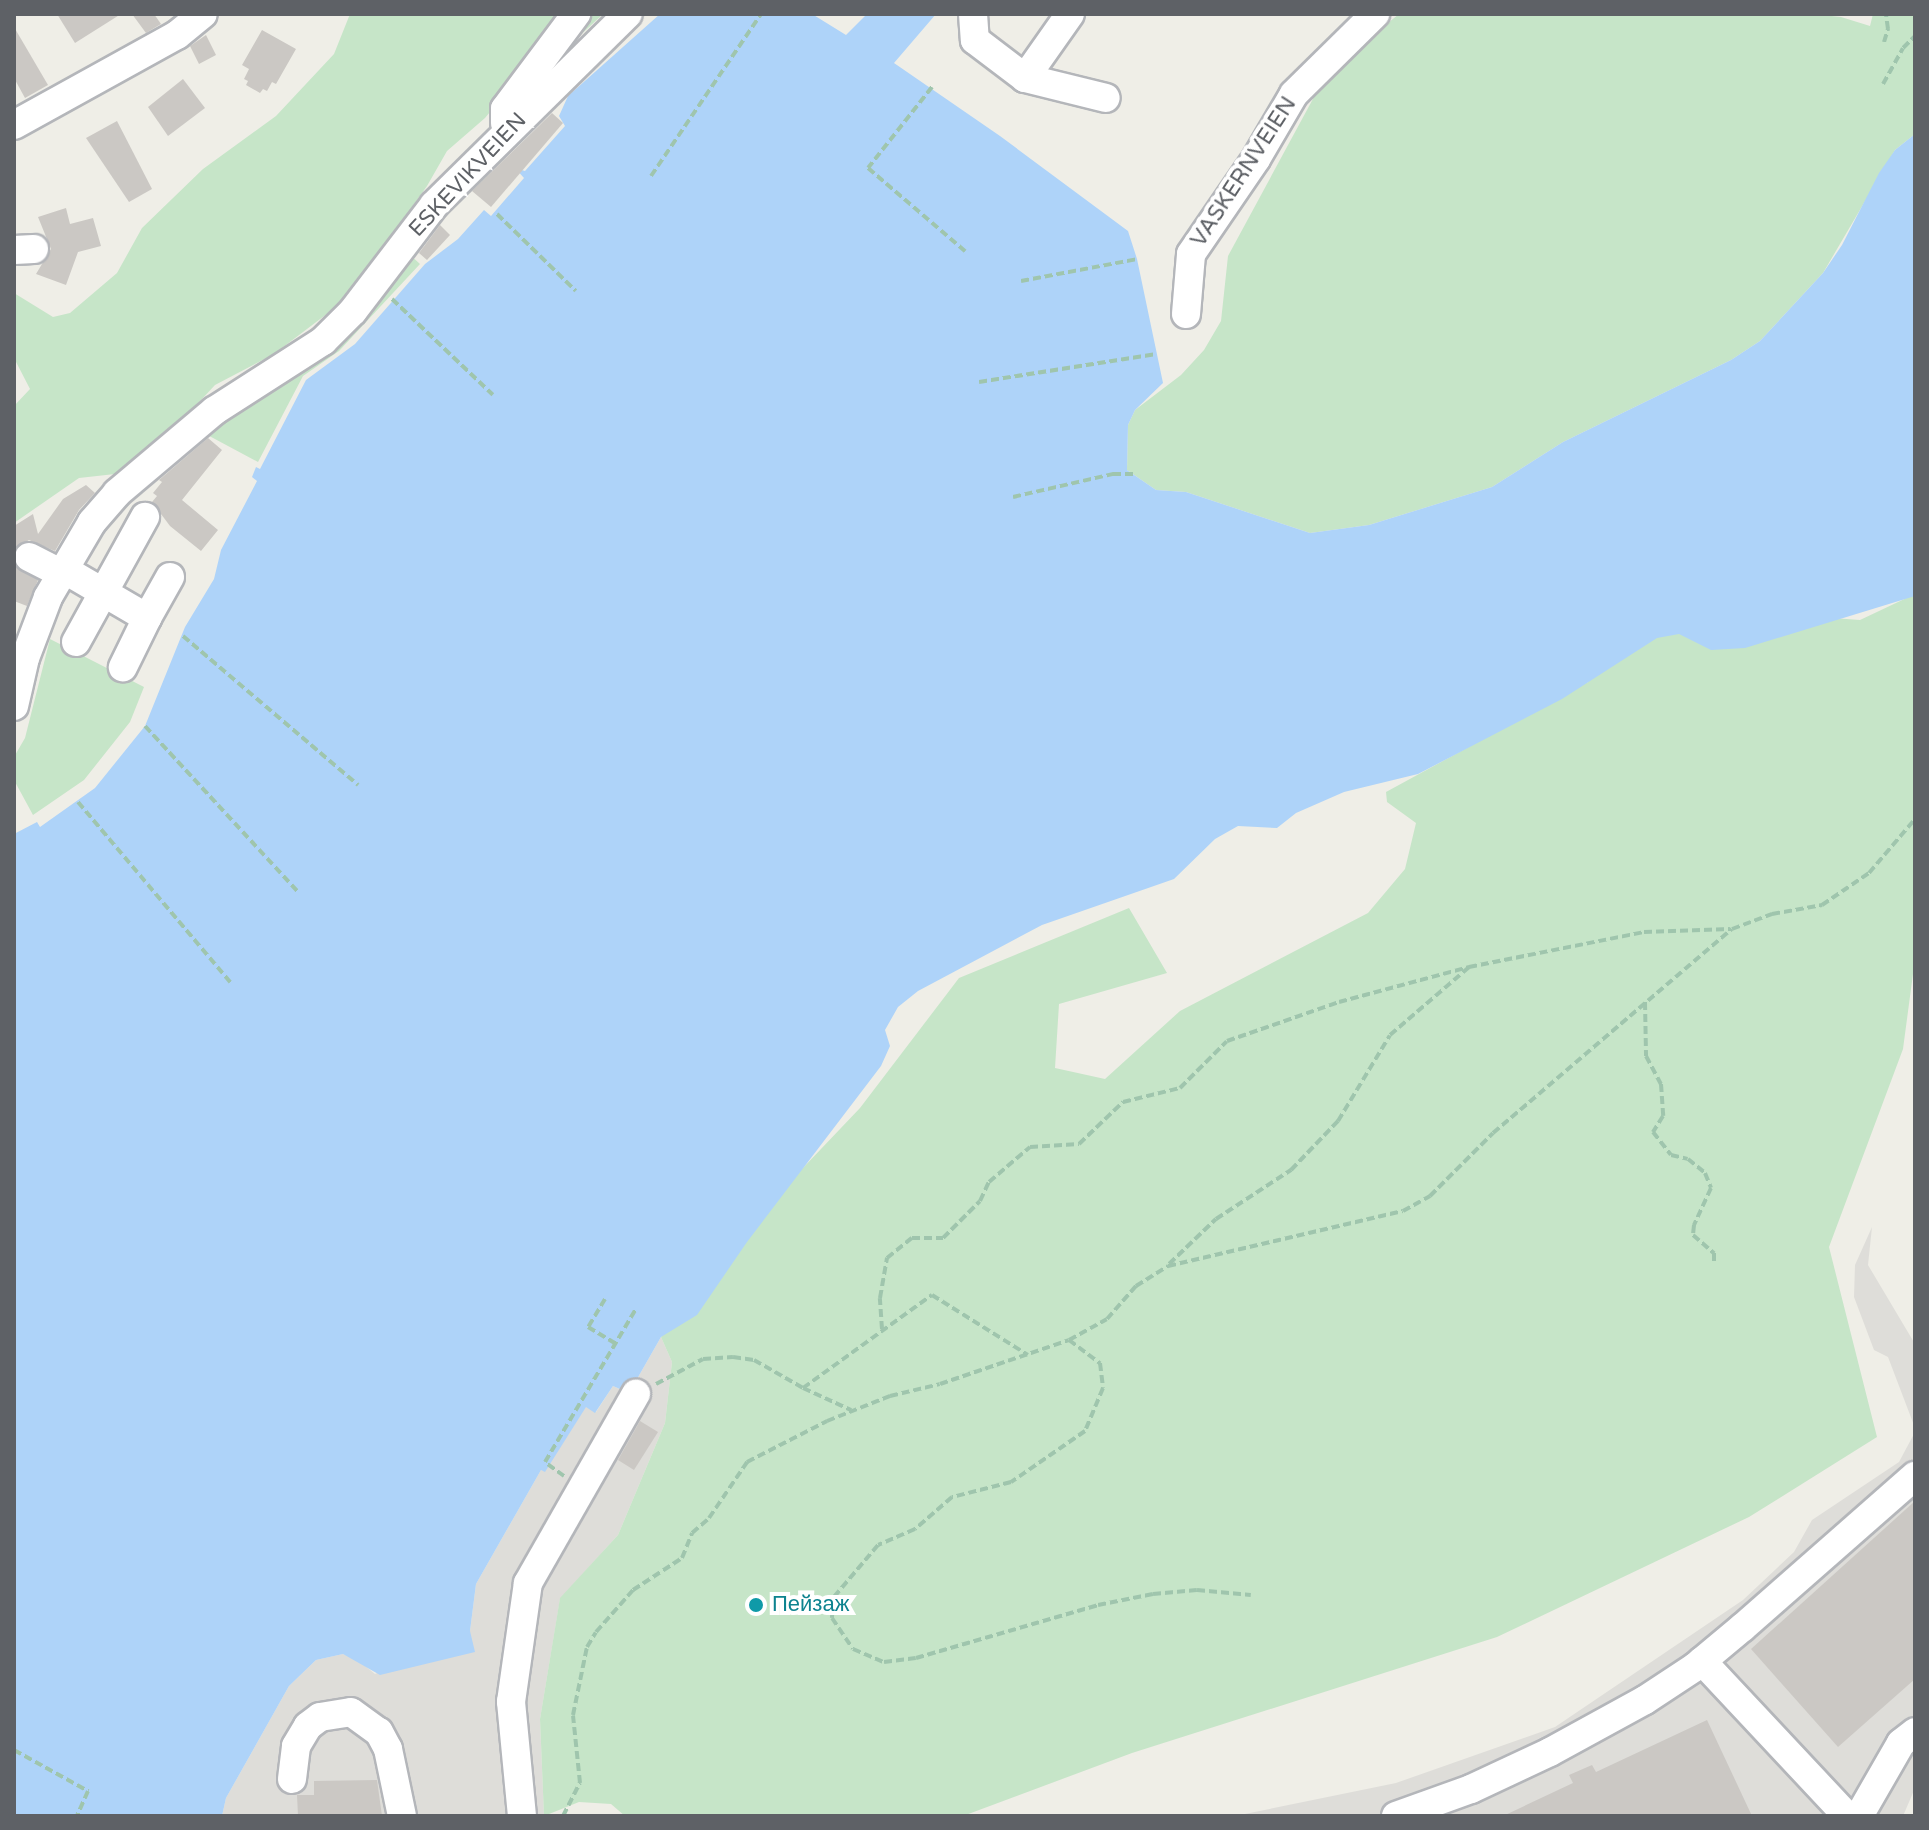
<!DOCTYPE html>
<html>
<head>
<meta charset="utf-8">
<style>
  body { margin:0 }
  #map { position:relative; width:1929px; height:1830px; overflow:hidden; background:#efeee7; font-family:"Varela Round",sans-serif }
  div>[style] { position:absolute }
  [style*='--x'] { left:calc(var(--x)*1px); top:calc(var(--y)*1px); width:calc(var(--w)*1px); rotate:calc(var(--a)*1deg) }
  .industrial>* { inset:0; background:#deddd9 }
  .green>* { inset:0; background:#c6e5c8 }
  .water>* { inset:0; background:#aed3f9 }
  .building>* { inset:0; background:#cbc8c4 }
  .path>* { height:4px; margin-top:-2px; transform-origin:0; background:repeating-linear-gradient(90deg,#9fc5ad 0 8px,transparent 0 12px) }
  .roads { filter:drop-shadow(2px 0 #b4b6ba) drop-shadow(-2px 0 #b4b6ba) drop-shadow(0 2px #b4b6ba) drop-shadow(0 -2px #b4b6ba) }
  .minor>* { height:28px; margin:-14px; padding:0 14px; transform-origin:14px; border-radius:14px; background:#fff }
  .dots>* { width:22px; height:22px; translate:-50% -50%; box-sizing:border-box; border:4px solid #fff; border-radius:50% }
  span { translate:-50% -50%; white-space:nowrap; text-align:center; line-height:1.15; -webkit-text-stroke:8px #fff; paint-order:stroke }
  .street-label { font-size:22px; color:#5e6166 }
  .culture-label { font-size:22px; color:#0d838f }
  .left { translate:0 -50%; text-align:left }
  .frame { position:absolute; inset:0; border:16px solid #5e6166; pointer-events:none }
</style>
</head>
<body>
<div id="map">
  <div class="industrial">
    <i style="clip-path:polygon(1872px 1227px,1868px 1265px,1915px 1344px,1915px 1428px,1888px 1357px,1874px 1350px,1854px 1297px,1855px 1265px)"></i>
    <i style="clip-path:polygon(661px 1337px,672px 1362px,665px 1423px,618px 1535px,560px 1599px,540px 1719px,544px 1816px,222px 1816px,226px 1798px,289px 1686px,316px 1660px,343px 1654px,358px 1660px,375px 1674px,470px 1631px,476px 1584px,541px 1470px,545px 1471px,586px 1406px,596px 1412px,613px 1386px,629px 1393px)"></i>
    <i style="clip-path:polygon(1915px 1432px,1915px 1788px,1903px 1816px,1235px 1816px,1396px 1783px,1555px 1727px,1743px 1600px,1794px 1552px,1812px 1520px,1899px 1462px)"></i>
  </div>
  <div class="green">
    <i style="clip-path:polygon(350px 14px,603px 14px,558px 56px,513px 84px,485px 118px,447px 151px,427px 186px,361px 278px,336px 307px,274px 354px,215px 385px,187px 415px,115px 474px,79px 478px,14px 523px,14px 406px,30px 389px,14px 358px,14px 293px,53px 317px,70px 313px,117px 273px,142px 228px,203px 169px,276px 116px,334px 54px)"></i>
    <i style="clip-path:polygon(1399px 14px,1813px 14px,1841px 17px,1870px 26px,1873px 14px,1915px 14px,1915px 134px,1895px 150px,1823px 273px,1760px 341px,1731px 360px,1563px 442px,1492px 487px,1369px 525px,1310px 533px,1186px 492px,1156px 490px,1127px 470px,1128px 425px,1135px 410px,1181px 375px,1204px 350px,1221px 321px,1228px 256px,1327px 73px)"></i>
    <i style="clip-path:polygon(408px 253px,420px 264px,339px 351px,303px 376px,258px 462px,200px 431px)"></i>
    <i style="clip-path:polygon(1915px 594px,1915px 959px,1903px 1049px,1829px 1247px,1877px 1437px,1749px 1517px,1497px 1637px,1132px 1753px,963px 1816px,625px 1816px,611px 1804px,579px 1802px,544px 1816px,540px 1719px,560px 1598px,618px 1535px,665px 1423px,672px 1362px,661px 1337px,801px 1170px,860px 1108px,959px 978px,1129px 908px,1167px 973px,1059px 1004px,1055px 1068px,1105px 1079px,1180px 1011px,1368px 913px,1405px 869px,1416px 823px,1387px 802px,1386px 792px,1588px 682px,1641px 604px,1860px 620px)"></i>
    <i style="clip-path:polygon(50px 639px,144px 687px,130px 722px,84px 780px,33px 815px,14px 780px,14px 757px,25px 738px)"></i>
  </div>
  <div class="water">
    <i style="clip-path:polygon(660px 14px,812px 14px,846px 35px,867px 14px,936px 14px,894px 63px,1000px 136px,1128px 231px,1137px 259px,1163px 383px,1135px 410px,1128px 425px,1127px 470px,1156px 490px,1186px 492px,1310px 533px,1369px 525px,1492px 487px,1563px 442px,1731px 360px,1760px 341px,1823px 273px,1842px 245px,1879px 173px,1895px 150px,1915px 134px,1915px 596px,1745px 648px,1711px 650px,1679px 634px,1657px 638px,1562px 699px,1418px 774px,1344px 792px,1296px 813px,1277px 828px,1238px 826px,1215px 839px,1174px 879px,1042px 925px,918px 991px,898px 1007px,885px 1030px,890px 1046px,881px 1066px,747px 1242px,697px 1315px,661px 1337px,629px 1393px,613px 1386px,595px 1413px,586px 1407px,545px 1472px,541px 1470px,476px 1584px,470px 1631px,475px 1652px,380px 1675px,343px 1654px,316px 1660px,289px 1686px,226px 1798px,222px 1816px,14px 1816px,14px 834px,37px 822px,40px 827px,95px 788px,145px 726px,185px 627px,214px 579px,221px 550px,257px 481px,252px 477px,256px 467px,260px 469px,306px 380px,355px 344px,425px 264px,458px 239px,484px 210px,491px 216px,524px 178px,515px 168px,525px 171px,565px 126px,559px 116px,568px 96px)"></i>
  </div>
  <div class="building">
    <i style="clip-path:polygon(57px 14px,121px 14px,75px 43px)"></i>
    <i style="clip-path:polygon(132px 14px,154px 14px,161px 24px,146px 33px)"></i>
    <i style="clip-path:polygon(14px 27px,48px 85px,25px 98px,14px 78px)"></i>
    <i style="clip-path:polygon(262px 30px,296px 49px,276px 84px,272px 82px,267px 91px,263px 89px,260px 93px,246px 85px,248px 81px,244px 79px,249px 69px,242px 65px)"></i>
    <i style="clip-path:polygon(206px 35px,216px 55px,199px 64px,190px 46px)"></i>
    <i style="clip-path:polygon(183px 79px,205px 108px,168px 136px,148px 107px)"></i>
    <i style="clip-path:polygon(552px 113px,563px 123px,491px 207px,472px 191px)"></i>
    <i style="clip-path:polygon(117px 121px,152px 189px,129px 202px,86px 138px)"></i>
    <i style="clip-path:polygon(66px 208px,70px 224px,93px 218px,101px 246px,78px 252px,66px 285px,36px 274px,51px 249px,38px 217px)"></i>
    <i style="clip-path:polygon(440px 225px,450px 235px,427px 260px,419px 253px)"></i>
    <i style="clip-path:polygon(208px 438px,222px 450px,182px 500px,218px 530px,201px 551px,170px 526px,152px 502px,157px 496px,153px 493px,162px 482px,159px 480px)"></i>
    <i style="clip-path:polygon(86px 485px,95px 493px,79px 510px,55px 551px,29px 540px,14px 549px,14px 526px,33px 514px,38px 534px,63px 499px)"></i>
    <i style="clip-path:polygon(14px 564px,38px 580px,27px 606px,14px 601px)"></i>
    <i style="clip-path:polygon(640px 1421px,658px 1432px,634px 1470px,618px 1460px)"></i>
    <i style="clip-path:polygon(1915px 1501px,1915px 1679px,1838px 1747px,1751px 1649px)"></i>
    <i style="clip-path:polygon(1707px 1720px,1752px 1816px,1503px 1816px,1573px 1783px,1569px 1775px,1592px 1765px,1596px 1772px)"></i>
    <i style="clip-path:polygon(377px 1780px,382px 1816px,298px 1816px,297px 1795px,314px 1795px,314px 1781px)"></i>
  </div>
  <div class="path">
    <i style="--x:1884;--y:42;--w:14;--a:-73"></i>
    <i style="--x:1888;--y:29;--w:15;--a:-98"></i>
    <i style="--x:1883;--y:84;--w:41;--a:-60.9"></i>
    <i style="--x:1903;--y:48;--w:17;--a:-45"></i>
    <i style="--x:932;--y:87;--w:103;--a:128.3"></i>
    <i style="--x:868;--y:168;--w:128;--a:40.6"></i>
    <i style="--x:651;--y:176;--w:196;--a:-55.8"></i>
    <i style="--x:497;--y:214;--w:110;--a:44.3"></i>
    <i style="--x:1021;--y:281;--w:118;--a:-10.7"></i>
    <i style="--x:392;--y:299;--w:139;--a:43.5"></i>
    <i style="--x:979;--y:382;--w:178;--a:-9"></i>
    <i style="--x:1013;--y:497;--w:103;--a:-13"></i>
    <i style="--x:1113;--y:474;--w:20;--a:0"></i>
    <i style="--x:183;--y:636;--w:230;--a:40.4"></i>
    <i style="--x:145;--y:726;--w:227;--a:47.3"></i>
    <i style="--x:78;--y:802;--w:236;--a:49.8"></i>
    <i style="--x:1645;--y:1002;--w:54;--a:88.9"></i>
    <i style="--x:1646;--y:1056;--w:32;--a:62"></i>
    <i style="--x:1661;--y:1084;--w:32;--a:86"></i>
    <i style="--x:1663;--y:1116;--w:19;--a:122"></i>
    <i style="--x:1653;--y:1132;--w:29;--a:52"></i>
    <i style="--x:1671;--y:1155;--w:17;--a:13"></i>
    <i style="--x:1688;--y:1159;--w:22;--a:39"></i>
    <i style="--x:1705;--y:1173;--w:16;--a:68"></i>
    <i style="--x:1711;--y:1188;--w:41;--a:114.7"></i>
    <i style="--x:1694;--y:1225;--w:10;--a:96"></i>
    <i style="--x:1693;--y:1235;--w:28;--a:41"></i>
    <i style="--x:1714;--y:1253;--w:12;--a:90"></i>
    <i style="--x:1169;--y:1264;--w:65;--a:-43.8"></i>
    <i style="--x:1216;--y:1219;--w:90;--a:-33.2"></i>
    <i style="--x:1291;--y:1170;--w:68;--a:-46.2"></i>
    <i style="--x:1338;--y:1121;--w:100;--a:-58.8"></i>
    <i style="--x:1390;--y:1035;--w:104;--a:-40.7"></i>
    <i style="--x:1469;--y:967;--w:178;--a:-11.3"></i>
    <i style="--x:1644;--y:932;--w:86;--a:-2"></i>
    <i style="--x:605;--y:1299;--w:33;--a:121"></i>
    <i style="--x:588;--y:1327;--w:35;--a:31"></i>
    <i style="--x:882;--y:1329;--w:31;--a:-94"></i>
    <i style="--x:880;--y:1298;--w:41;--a:-80.1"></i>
    <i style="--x:887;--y:1258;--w:32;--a:-39"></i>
    <i style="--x:912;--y:1238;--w:31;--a:0"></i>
    <i style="--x:943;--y:1238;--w:52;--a:-45"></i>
    <i style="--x:980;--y:1201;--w:21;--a:-65"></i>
    <i style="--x:989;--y:1182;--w:54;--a:-40.5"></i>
    <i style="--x:1030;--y:1147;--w:49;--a:-3.5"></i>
    <i style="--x:1079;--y:1144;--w:61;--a:-43.7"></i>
    <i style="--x:1123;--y:1102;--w:59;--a:-13.8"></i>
    <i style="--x:1180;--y:1088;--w:66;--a:-45"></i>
    <i style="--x:1227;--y:1041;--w:119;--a:-19.2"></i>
    <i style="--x:1339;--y:1002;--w:135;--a:-15.1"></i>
    <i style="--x:1069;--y:1340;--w:39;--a:37"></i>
    <i style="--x:1100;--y:1363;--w:25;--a:83"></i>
    <i style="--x:1103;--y:1388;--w:47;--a:112.7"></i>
    <i style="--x:1085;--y:1431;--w:90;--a:145.4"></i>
    <i style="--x:1011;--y:1482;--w:61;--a:165.7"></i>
    <i style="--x:952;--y:1497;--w:49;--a:139.1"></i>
    <i style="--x:915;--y:1529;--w:40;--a:156.6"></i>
    <i style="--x:878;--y:1545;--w:70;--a:130.3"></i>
    <i style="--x:833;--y:1598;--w:20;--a:93"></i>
    <i style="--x:832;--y:1618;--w:37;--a:56"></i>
    <i style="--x:853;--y:1649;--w:34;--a:23"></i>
    <i style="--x:884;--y:1662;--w:32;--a:-7"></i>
    <i style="--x:916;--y:1658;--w:190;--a:-16.2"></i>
    <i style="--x:1098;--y:1605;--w:56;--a:-11.3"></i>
    <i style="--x:1153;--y:1594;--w:44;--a:-5.2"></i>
    <i style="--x:1197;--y:1590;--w:54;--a:5.3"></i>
    <i style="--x:656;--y:1384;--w:53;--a:-28"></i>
    <i style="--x:703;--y:1359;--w:30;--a:-4"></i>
    <i style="--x:733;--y:1357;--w:21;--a:8"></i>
    <i style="--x:754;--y:1360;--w:56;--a:29.7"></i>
    <i style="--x:803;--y:1388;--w:159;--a:-35.8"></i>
    <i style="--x:932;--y:1295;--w:113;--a:32"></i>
    <i style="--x:803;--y:1388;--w:53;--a:24.6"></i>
    <i style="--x:564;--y:1476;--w:24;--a:-144"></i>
    <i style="--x:545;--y:1462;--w:178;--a:-59.3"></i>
    <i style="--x:14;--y:1750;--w:85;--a:29"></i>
    <i style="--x:88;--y:1791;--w:27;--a:114"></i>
    <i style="--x:563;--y:1816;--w:37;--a:-63"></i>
    <i style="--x:580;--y:1783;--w:68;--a:-95.9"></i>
    <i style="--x:573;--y:1715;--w:69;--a:-78.4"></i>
    <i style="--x:587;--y:1647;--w:17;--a:-59"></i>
    <i style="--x:596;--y:1632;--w:56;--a:-48.6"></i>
    <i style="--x:633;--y:1590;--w:59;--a:-33.1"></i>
    <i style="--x:682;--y:1558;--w:27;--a:-68"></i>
    <i style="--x:692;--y:1533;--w:23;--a:-41"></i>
    <i style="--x:709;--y:1518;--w:68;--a:-55.8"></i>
    <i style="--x:747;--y:1462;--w:90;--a:-27.1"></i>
    <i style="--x:827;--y:1421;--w:68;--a:-21.6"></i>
    <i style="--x:890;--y:1396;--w:51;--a:-13.5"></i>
    <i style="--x:940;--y:1384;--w:136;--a:-18.8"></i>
    <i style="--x:1069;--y:1340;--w:43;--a:-28.9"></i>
    <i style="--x:1107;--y:1319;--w:44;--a:-48.7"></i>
    <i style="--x:1136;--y:1286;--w:38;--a:-32"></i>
    <i style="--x:1168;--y:1266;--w:241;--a:-13.2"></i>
    <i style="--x:1403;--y:1211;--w:31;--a:-29"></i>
    <i style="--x:1430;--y:1196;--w:89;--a:-45"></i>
    <i style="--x:1493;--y:1133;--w:314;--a:-40.5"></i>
    <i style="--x:1732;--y:929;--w:43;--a:-20.6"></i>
    <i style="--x:1772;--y:914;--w:51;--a:-10.2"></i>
    <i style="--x:1822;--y:905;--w:57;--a:-34.2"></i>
    <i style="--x:1869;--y:873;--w:71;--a:-49.6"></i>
  </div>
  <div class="roads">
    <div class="minor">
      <i style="--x:973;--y:14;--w:26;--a:86"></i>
      <i style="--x:975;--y:40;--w:63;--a:37.2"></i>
      <i style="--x:1025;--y:78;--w:83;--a:13.9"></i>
      <i style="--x:1025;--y:78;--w:78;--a:-54.9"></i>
      <i style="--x:505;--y:123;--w:14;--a:-90"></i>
      <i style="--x:505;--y:109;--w:119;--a:-53.2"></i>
      <i style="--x:14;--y:125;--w:186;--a:-28.9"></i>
      <i style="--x:177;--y:35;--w:33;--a:-39"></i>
      <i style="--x:14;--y:250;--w:20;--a:-3"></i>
      <i style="--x:1186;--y:314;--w:60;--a:-85.2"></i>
      <i style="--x:1191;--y:254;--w:115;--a:-55.6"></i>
      <i style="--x:1256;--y:159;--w:75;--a:-59.7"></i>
      <i style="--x:1294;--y:94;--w:114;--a:-44.6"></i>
      <i style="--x:29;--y:557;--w:38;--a:27"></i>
      <i style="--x:65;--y:570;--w:95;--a:30.3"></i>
      <i style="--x:147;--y:618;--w:55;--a:116.1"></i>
      <i style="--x:147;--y:618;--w:47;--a:-60.7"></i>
      <i style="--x:76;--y:642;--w:143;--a:-61.1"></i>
      <i style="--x:14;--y:706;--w:49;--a:-77.1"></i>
      <i style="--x:25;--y:658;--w:65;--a:-69.3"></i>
      <i style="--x:48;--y:597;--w:87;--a:-59.6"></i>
      <i style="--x:92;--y:522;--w:38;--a:-49"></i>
      <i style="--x:117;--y:493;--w:127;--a:-40.2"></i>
      <i style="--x:214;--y:411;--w:130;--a:-32.7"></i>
      <i style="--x:323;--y:341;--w:42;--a:-45"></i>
      <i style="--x:353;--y:311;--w:133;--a:-52.6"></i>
      <i style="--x:434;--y:205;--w:272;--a:-44.6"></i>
      <i style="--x:1702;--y:1661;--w:212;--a:46.9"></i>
      <i style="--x:292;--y:1779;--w:33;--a:-83"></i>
      <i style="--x:296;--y:1746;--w:23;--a:-59"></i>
      <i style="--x:308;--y:1726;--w:15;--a:-37"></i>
      <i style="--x:320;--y:1717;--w:31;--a:-9"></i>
      <i style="--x:351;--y:1712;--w:34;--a:36"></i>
      <i style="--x:379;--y:1732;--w:19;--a:62"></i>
      <i style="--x:388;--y:1749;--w:68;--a:78.2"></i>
      <i style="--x:522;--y:1816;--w:115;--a:-95.5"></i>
      <i style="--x:511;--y:1702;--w:120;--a:-81.9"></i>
      <i style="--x:528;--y:1583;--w:218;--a:-60.3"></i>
      <i style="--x:1396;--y:1816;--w:80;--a:-19.8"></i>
      <i style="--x:1471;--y:1789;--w:87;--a:-25.1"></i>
      <i style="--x:1550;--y:1752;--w:108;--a:-28.7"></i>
      <i style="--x:1645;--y:1700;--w:60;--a:-33.4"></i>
      <i style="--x:1695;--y:1667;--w:62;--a:-39.8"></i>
      <i style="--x:1743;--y:1627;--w:229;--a:-41.3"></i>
      <i style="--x:1859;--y:1816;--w:84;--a:-60.1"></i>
      <i style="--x:1901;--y:1743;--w:18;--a:-38"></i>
    </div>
  </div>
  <div class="dots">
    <i style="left:756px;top:1605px;background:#0f9aa8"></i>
  </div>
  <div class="street-label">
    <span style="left:1244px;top:172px;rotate:-57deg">VASKERNVEIEN</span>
    <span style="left:468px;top:175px;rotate:-47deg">ESKEVIKVEIEN</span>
  </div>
  <div class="culture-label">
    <span class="left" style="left:772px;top:1605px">Пейзаж</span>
  </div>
  <div class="frame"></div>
</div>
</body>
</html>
